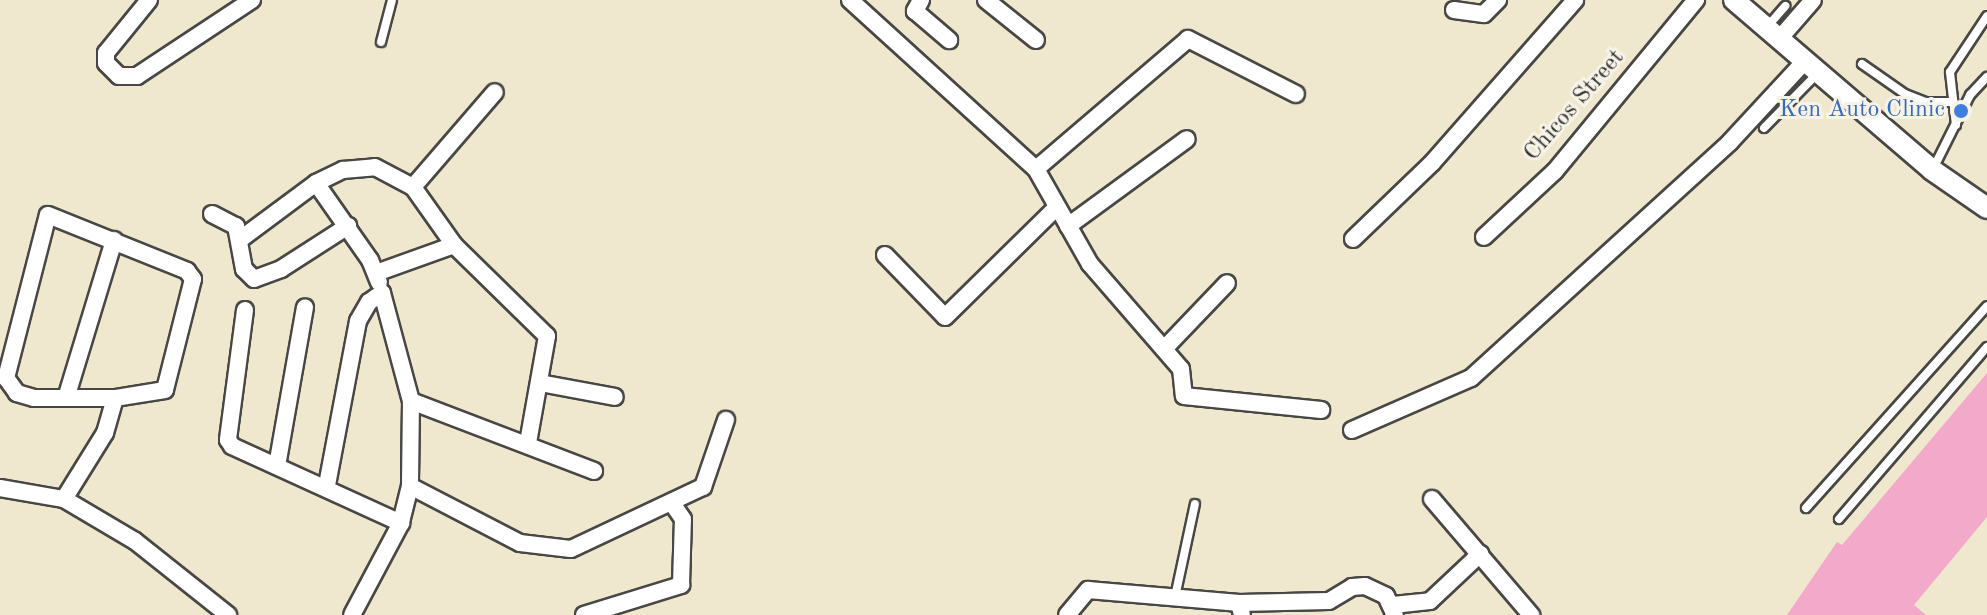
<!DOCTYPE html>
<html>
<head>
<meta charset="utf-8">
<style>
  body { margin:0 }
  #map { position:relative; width:1987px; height:615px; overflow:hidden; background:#efe8cf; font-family:"Old Standard TT",serif }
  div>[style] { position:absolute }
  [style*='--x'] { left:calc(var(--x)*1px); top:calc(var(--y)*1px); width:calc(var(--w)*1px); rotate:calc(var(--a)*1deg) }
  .building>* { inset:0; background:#f3a9c9 }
  .roads { filter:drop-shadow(2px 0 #484744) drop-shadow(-2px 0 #484744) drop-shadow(0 2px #484744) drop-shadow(0 -2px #484744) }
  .service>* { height:8px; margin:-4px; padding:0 4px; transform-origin:4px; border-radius:4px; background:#fff }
  .minor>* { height:16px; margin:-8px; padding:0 8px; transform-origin:8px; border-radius:8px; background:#fff }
  .tertiary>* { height:20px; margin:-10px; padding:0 10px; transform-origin:10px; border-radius:10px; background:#fff }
  .dots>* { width:22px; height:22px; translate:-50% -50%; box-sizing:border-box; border:4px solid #f7f3e8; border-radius:50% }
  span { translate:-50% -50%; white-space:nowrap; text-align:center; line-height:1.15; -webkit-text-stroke:6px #f7f3e8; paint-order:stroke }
  .street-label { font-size:24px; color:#2b2b2b }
  .shop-label { font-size:24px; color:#366cbe }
  .right { translate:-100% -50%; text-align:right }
</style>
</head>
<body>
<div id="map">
  <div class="building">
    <i style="clip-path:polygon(1987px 373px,1987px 517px,1914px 605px,1926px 615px,1787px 615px,1837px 542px,1842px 545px)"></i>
  </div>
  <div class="roads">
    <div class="service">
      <i style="--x:1767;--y:27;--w:28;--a:-49"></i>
      <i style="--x:381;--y:42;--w:43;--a:-75.3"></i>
      <i style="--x:1862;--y:64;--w:52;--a:34.9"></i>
      <i style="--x:1905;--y:94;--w:22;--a:21"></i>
      <i style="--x:1926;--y:102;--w:26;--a:0"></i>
      <i style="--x:1956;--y:125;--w:53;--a:-96.5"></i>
      <i style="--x:1950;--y:72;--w:67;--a:-56.5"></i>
      <i style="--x:1764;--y:128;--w:76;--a:-45.5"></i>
      <i style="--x:1933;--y:169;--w:83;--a:-63.4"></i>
      <i style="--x:1970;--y:95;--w:25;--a:-47"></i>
      <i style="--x:1806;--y:508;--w:271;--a:-48.1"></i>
      <i style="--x:1839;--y:519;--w:227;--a:-49.3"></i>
      <i style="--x:1175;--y:597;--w:95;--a:-77.9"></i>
    </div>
    <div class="minor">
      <i style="--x:149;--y:0;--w:68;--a:129.1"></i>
      <i style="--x:106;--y:53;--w:10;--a:90"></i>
      <i style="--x:106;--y:63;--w:18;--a:45"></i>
      <i style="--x:119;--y:76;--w:18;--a:0"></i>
      <i style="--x:137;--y:76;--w:138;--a:-33.5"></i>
      <i style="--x:850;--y:0;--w:251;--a:42.3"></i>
      <i style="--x:1036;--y:169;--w:109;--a:60.4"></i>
      <i style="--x:1090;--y:264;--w:139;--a:49.1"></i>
      <i style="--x:1181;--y:369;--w:27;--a:84"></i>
      <i style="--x:1184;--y:396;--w:138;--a:5.8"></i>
      <i style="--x:921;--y:0;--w:13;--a:119"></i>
      <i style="--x:915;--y:11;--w:45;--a:40.5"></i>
      <i style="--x:986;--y:0;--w:64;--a:38.7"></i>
      <i style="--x:1454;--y:10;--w:30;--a:8"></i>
      <i style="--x:1484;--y:14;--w:20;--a:-45"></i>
      <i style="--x:1780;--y:38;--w:50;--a:-49"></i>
      <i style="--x:1036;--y:169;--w:200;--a:-40.5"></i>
      <i style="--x:1188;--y:39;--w:121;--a:27"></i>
      <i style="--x:316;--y:183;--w:94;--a:55"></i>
      <i style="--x:370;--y:260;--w:24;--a:68"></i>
      <i style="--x:413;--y:187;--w:125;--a:-49.2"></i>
      <i style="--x:212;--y:214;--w:27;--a:27"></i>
      <i style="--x:236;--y:226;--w:44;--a:79.5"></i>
      <i style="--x:244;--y:269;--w:14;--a:45"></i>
      <i style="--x:254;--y:279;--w:29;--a:-20"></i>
      <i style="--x:281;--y:269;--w:80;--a:-32.7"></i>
      <i style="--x:1068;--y:226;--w:147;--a:-36.2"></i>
      <i style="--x:1484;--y:237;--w:97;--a:-42.9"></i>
      <i style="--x:1555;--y:171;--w:222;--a:-50.5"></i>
      <i style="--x:242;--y:238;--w:92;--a:-36.6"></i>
      <i style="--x:316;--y:183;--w:30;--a:-26"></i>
      <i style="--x:343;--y:170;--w:32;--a:-5"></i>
      <i style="--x:375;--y:167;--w:43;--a:27.8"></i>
      <i style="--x:413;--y:187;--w:71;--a:54.7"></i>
      <i style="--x:1353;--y:239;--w:110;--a:-43.9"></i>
      <i style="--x:1432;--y:163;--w:217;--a:-48.7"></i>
      <i style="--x:885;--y:255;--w:86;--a:45.9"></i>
      <i style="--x:945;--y:317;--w:156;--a:-44.5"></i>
      <i style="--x:376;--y:273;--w:83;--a:-19.7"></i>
      <i style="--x:454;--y:245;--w:130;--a:44.4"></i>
      <i style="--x:547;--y:336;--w:109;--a:100.1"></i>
      <i style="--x:245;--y:310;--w:131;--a:97.5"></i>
      <i style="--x:228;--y:440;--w:7;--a:56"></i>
      <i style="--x:232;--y:446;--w:186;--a:24.5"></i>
      <i style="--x:1164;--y:349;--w:91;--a:-46.3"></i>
      <i style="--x:540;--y:383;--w:76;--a:10.6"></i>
      <i style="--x:67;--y:395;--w:162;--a:-73.1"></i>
      <i style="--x:411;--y:401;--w:196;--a:20.9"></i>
      <i style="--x:1352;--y:430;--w:130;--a:-23.6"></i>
      <i style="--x:1471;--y:378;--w:350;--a:-42.3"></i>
      <i style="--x:1730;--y:142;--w:109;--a:-47.2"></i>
      <i style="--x:277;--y:466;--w:161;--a:-80"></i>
      <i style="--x:327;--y:485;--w:167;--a:-79.3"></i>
      <i style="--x:358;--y:321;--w:22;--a:-60"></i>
      <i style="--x:369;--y:302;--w:16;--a:-35"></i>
      <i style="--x:382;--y:293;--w:112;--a:75"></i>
      <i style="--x:411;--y:401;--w:85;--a:90.7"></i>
      <i style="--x:410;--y:486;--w:38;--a:104"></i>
      <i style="--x:401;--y:523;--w:104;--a:118"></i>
      <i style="--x:410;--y:486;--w:124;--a:27.4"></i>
      <i style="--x:520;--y:543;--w:51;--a:6.7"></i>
      <i style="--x:571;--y:549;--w:146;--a:-25.2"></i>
      <i style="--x:703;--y:487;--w:71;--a:-71.1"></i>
      <i style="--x:0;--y:488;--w:65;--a:9.8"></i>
      <i style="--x:64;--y:499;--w:82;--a:30.6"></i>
      <i style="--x:135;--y:541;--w:119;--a:38.5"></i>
      <i style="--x:64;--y:499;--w:78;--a:-58.2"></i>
      <i style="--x:105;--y:433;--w:36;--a:-74"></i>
      <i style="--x:115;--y:398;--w:81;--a:180"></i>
      <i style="--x:34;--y:398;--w:18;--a:-164"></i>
      <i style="--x:17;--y:393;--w:19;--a:-126"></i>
      <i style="--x:6;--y:378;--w:168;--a:-75.6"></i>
      <i style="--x:48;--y:215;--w:150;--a:21.9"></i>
      <i style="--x:187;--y:271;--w:10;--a:53"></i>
      <i style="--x:193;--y:279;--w:114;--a:104.2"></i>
      <i style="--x:165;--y:390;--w:51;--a:170.9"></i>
      <i style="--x:1432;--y:499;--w:153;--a:49.5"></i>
      <i style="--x:1239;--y:603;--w:90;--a:-1.3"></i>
      <i style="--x:1329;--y:601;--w:27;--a:-31"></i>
      <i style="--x:1352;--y:587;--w:13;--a:-4"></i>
      <i style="--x:1365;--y:586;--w:23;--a:25"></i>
      <i style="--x:1386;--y:596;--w:21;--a:65"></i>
      <i style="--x:1393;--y:605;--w:37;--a:-6"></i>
      <i style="--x:1430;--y:601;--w:69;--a:-43.2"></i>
      <i style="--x:584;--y:615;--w:102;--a:-17.2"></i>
      <i style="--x:681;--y:585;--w:66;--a:-88.3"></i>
      <i style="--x:683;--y:519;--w:19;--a:-125"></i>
      <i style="--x:1067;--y:615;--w:33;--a:-50"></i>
      <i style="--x:1088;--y:590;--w:152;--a:4.9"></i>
      <i style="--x:1239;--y:603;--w:12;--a:76"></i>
    </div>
    <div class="tertiary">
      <i style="--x:1734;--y:0;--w:261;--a:40.6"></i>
      <i style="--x:1932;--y:170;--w:67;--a:34.6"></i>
    </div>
  </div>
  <div class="dots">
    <i style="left:1961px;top:111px;background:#3f7fe0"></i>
  </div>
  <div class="street-label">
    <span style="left:1575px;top:106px;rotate:-49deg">Chicos Street</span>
  </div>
  <div class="shop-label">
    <span class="right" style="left:1945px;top:111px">Ken Auto Clinic</span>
  </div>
</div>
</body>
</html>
